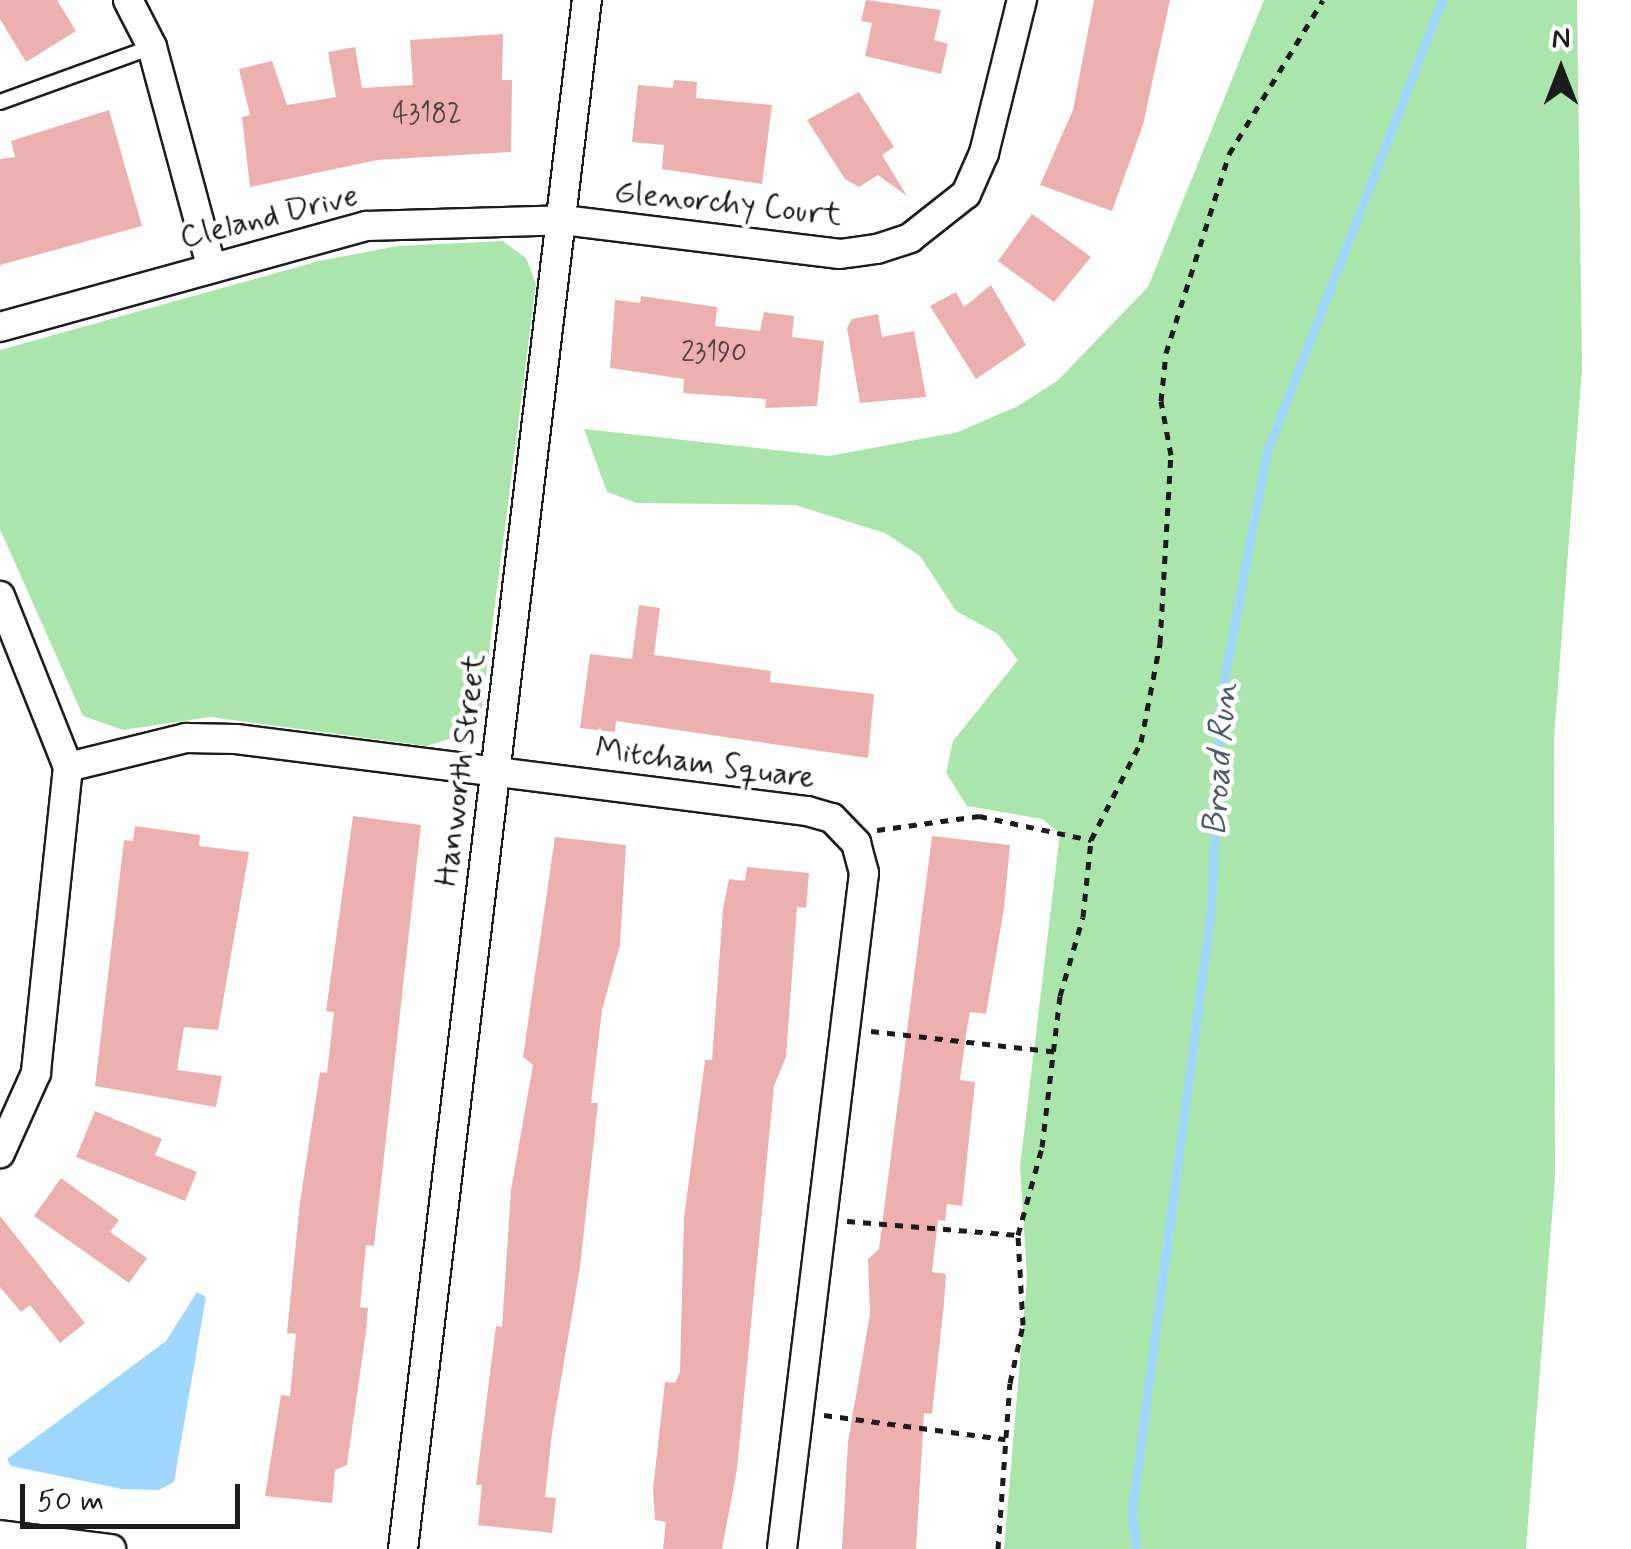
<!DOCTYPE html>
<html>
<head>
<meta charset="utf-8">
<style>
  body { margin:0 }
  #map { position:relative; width:1631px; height:1549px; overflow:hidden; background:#fff; font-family:Mynerve,sans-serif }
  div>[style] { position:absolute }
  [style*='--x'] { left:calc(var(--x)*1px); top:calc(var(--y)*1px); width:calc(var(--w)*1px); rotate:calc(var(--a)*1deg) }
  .green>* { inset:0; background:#aae5ab }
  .water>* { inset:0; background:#9fd7ff }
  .stream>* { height:9px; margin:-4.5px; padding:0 4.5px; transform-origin:4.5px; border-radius:4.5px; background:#9fd7ff }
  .building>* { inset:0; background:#ecb0ae }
  .path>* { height:5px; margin-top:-2.5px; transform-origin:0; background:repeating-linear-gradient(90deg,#1c1c1c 0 8px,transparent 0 16px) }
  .roads { filter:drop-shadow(2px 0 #1c1c1c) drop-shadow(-2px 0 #1c1c1c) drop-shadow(0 2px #1c1c1c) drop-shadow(0 -2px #1c1c1c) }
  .service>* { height:14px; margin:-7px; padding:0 7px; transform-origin:7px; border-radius:7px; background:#fff }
  .minor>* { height:28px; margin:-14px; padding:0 14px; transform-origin:14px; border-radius:14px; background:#fff }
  span { translate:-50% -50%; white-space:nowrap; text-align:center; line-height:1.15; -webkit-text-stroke:9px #fff; paint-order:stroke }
  .number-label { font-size:28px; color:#504140 }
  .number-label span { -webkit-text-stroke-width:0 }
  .street-label { font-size:32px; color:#1c1c1c }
  .water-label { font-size:35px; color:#4a5d6b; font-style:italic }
  .north { position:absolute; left:1511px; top:20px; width:100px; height:100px; -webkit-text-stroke:8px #fff; paint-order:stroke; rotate:0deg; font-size:28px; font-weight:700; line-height:40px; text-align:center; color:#1c1c1c }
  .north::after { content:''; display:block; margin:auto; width:35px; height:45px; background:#1c1c1c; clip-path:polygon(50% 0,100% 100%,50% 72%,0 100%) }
  .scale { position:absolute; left:20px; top:1484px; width:220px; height:45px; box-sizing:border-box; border:5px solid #1c1c1c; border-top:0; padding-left:12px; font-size:30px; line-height:35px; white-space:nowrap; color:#1c1c1c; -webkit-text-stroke:8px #fff; paint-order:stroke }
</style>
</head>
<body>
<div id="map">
  <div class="green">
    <i style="clip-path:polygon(1264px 0,1577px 0,1582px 369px,1554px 738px,1555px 1178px,1526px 1549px,1004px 1549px,1027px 1278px,1020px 1167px,1060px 833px,1042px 819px,967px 806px,946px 773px,953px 741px,1018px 660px,998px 634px,956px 611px,920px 556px,885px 533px,795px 505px,637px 503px,607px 492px,584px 429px,829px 456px,958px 432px,1018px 406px,1057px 381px,1148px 287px)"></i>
    <i style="clip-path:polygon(503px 241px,526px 258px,536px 284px,481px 714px,469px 733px,427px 746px,210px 717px,123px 730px,83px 716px,0 529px,0 350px,319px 261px,398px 246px)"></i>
  </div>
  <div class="water">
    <i style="clip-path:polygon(197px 1292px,206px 1297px,174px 1482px,159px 1490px,122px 1489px,11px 1466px,7px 1459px,166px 1341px)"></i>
  </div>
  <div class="stream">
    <i style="--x:1136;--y:1549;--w:38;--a:-96"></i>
    <i style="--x:1132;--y:1511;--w:607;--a:-82.52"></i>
    <i style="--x:1211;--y:909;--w:213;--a:-87.3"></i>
    <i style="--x:1221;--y:696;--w:249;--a:-79.4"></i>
    <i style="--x:1267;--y:451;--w:484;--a:-68.8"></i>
  </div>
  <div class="building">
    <i style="clip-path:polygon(0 0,57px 0,76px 31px,26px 62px,0 19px)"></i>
    <i style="clip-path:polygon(866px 0,941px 10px,934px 40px,948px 44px,941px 74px,865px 56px,872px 23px,861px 21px)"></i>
    <i style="clip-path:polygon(1094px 0,1170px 0,1143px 125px,1112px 211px,1040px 185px,1073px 110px)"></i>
    <i style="clip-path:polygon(503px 34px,502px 80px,512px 80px,511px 152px,377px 160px,250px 187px,242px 117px,250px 115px,239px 69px,272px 61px,287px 105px,336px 97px,328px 52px,355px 47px,362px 88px,413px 85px,410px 40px)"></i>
    <i style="clip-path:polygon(674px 80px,697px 82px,696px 98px,772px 105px,762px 184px,662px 169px,664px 145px,632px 142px,638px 85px,673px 88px)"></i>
    <i style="clip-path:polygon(859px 92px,894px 147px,882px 155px,907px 196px,878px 175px,859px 187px,845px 179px,807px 120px)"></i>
    <i style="clip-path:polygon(109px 110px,142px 226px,0 265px,0 159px,15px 157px,11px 141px)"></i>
    <i style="clip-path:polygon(1032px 214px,1091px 257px,1054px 302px,998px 261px)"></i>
    <i style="clip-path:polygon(991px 285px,1026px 345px,976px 379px,930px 306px,956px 292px,964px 307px)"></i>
    <i style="clip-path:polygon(641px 296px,717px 307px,715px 326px,760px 331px,764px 312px,794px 316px,792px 337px,824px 341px,817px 406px,765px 408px,766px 399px,683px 393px,684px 379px,610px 368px,615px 300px,640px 303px)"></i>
    <i style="clip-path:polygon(878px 314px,882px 337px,914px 331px,926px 397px,860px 403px,847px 328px,852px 319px)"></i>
    <i style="clip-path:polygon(639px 605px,660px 608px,654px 655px,771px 671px,770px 682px,874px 694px,868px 758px,616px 721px,615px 732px,580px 728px,590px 654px,632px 659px)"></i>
    <i style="clip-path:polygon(353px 816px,421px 825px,374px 1246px,366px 1245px,360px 1307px,368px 1308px,366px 1331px,347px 1465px,335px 1470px,332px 1503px,265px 1496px,281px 1395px,290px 1396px,296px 1334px,287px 1333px,300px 1202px,320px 1072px,327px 1073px,334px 1012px,326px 1011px)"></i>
    <i style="clip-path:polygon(135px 826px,200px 835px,199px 846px,249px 852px,218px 1030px,184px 1027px,177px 1070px,222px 1076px,216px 1107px,95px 1086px,124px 840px,133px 841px)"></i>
    <i style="clip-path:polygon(932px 836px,1010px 845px,1004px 908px,986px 1014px,970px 1012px,967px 1028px,960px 1080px,975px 1082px,962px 1206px,947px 1204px,945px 1221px,938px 1220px,932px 1272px,946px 1274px,944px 1303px,932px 1414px,924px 1413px,916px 1549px,842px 1549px,848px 1442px,870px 1314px,868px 1259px,879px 1249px)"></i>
    <i style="clip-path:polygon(555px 837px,626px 845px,620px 945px,602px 1010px,591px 1103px,598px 1103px,580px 1267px,552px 1433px,545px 1497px,556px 1498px,552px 1533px,478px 1525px,482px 1485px,476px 1485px,496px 1326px,502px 1327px,511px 1190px,533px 1065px,523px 1057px)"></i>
    <i style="clip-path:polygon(747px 867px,809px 873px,806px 908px,797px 907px,786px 1057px,774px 1086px,737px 1469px,722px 1549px,663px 1549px,666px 1522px,655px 1520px,653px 1489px,665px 1382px,675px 1383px,680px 1372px,684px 1217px,705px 1060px,712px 1060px,723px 909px,729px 879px,745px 881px)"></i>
    <i style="clip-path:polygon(95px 1111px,162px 1139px,155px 1155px,197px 1172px,185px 1201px,76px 1157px)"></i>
    <i style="clip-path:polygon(61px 1178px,119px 1220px,110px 1232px,147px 1258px,129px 1283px,34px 1216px)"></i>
    <i style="clip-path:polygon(0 1216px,85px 1323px,60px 1343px,30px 1305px,21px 1312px,0 1287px)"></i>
  </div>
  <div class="path">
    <i style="--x:877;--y:830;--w:103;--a:-7.8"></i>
    <i style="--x:979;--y:816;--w:115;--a:12.1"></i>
    <i style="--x:871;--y:1031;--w:187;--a:6.4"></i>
    <i style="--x:847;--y:1221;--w:172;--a:4.7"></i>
    <i style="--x:824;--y:1415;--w:183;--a:7.6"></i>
    <i style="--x:998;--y:1549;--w:166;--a:-85.9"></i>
    <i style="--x:1010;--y:1383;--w:59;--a:-77.4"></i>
    <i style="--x:1023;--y:1325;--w:90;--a:-93.2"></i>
    <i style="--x:1018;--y:1235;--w:91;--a:-74.7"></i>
    <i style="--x:1042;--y:1147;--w:152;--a:-83.2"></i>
    <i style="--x:1060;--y:996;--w:82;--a:-73.8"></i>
    <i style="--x:1083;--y:917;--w:77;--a:-84.1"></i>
    <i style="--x:1091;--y:840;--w:110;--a:-63"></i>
    <i style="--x:1141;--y:742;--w:101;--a:-79.1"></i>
    <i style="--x:1160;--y:643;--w:188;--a:-86.7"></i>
    <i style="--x:1171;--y:455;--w:55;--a:-100.5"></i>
    <i style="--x:1161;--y:401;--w:48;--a:-84.1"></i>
    <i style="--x:1166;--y:353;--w:209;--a:-72.4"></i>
    <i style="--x:1229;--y:154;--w:180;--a:-58.6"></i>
  </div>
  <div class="roads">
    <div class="service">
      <i style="--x:0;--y:102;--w:162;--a:-19.9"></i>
    </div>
    <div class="minor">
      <i style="--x:128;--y:0;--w:53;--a:62.9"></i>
      <i style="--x:152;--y:47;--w:227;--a:74.9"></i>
      <i style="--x:0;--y:327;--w:380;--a:-15.4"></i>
      <i style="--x:366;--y:226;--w:197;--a:-1.7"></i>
      <i style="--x:563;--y:220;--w:279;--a:7"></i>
      <i style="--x:840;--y:254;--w:37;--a:-8"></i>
      <i style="--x:877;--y:249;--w:35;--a:-18"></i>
      <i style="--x:910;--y:238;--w:71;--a:-38.2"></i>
      <i style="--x:966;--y:194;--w:45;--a:-66.3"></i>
      <i style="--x:984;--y:153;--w:158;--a:-76.1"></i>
      <i style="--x:0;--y:596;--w:184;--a:68.3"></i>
      <i style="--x:68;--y:767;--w:308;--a:96"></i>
      <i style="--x:36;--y:1073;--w:88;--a:114.2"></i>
      <i style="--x:68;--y:767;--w:122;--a:-13.8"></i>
      <i style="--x:186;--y:738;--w:50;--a:1.1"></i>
      <i style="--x:236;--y:739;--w:576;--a:7.19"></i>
      <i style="--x:807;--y:811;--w:26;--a:16"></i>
      <i style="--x:832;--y:818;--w:35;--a:46"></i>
      <i style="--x:856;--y:843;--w:31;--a:75"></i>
      <i style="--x:864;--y:873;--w:681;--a:96.92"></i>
      <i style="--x:0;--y:1535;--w:112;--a:7.2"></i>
      <i style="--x:403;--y:1549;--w:1560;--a:-83.23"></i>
    </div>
  </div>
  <div class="number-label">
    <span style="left:427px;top:115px">43182</span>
    <span style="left:714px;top:354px">23190</span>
  </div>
  <div class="street-label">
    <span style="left:728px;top:204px;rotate:6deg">Glenorchy Court</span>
    <span style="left:269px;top:217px;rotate:-14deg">Cleland Drive</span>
    <span style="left:705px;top:764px;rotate:8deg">Mitcham Square</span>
    <span style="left:461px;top:770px;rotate:-83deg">Hanworth Street</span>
  </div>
  <div class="water-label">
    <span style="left:1220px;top:759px;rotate:-86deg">Broad Run</span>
  </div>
  <div class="north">N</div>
  <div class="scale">50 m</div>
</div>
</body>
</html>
